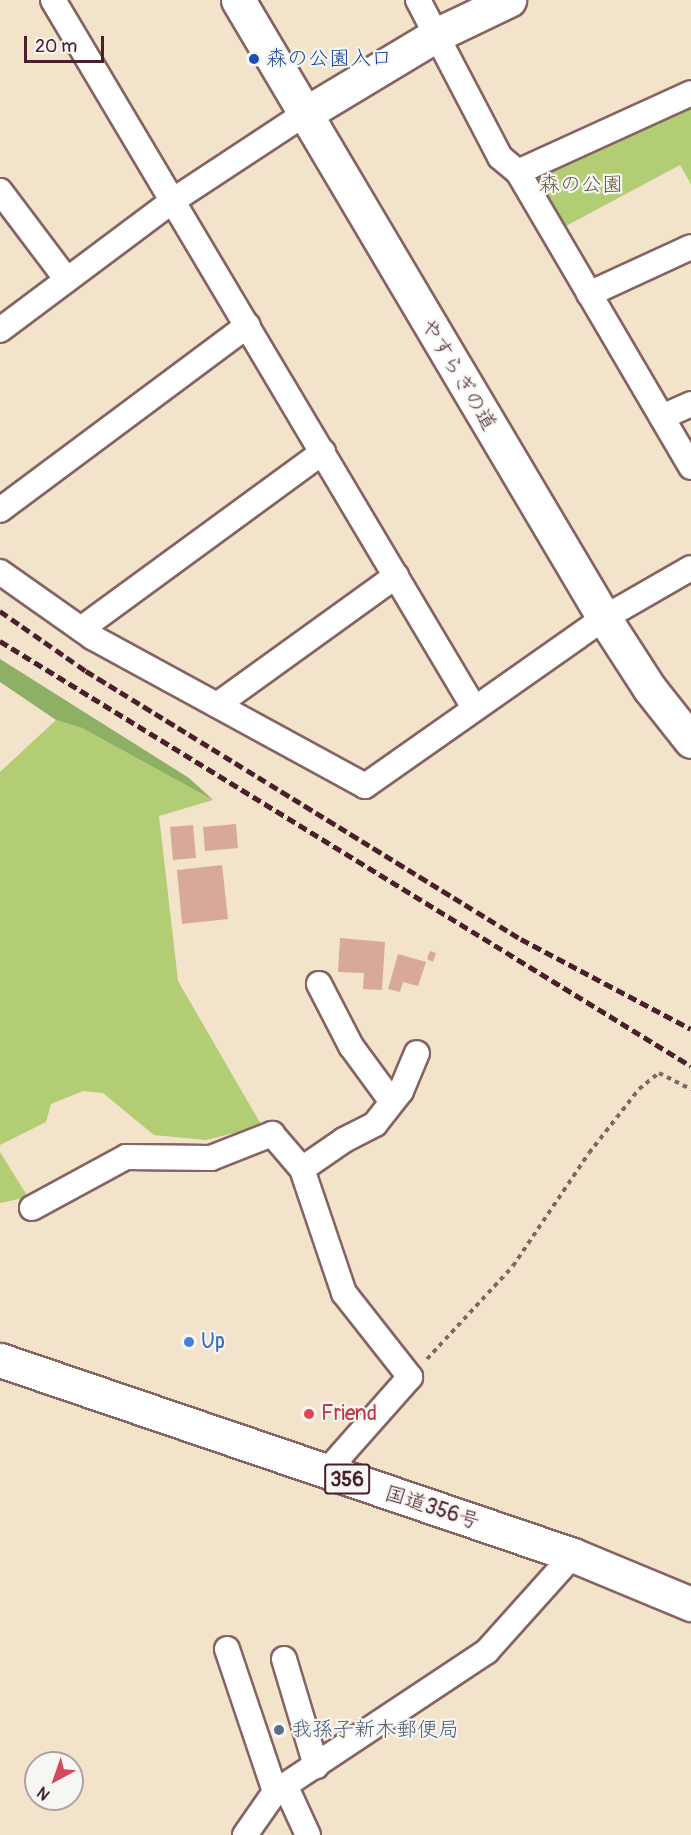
<!DOCTYPE html>
<html>
<head>
<meta charset="utf-8">
<style>
  body { margin:0 }
  #map { position:relative; width:691px; height:1835px; overflow:hidden; background:#f3e3cb; font-family:Pangolin,"Klee One",sans-serif }
  div>[style] { position:absolute }
  [style*='--x'] { left:calc(var(--x)*1px); top:calc(var(--y)*1px); width:calc(var(--w)*1px); rotate:calc(var(--a)*1deg) }
  .green>* { inset:0; background:#b2cd73 }
  .forest>* { inset:0; background:#8db065 }
  .building>* { inset:0; background:#d8a999 }
  .path>* { height:4px; margin-top:-2px; transform-origin:0; background:repeating-linear-gradient(90deg,#856463 0 4.5px,transparent 0 9px) }
  .roads { filter:drop-shadow(2px 0 #856463) drop-shadow(-2px 0 #856463) drop-shadow(0 2px #856463) drop-shadow(0 -2px #856463) }
  .street>* { height:24px; margin:-12px; padding:0 12px; transform-origin:12px; border-radius:12px; background:#fff }
  .secondary>* { height:33px; margin:-16.5px; padding:0 16.5px; transform-origin:16.5px; border-radius:16.5px; background:#fff }
  .highway>* { height:33px; margin:-16.5px; padding:0 16.5px; transform-origin:16.5px; border-radius:16.5px; background:#fff }
  .rail>* { height:4.5px; margin-top:-2.25px; transform-origin:0; background:repeating-linear-gradient(90deg,#4a1f2b 0 9px,transparent 0 13.5px) }
  .dots>* { width:16px; height:16px; translate:-50% -50%; box-sizing:border-box; border:3px solid #f6f6f2; border-radius:50% }
  span { translate:-50% -50%; white-space:nowrap; text-align:center; line-height:1.15; -webkit-text-stroke:4.5px #f6f6f2; paint-order:stroke }
  .shield-label span { padding:2px 4px; background:#f6f6f2; border:2px solid; border-radius:4px; -webkit-text-stroke-width:0 }
  .shield-label { font-size:20px; color:#4a1f2b; font-weight:700 }
  .transit-label { font-size:21px; color:#164399 }
  .left { translate:0 -50%; text-align:left }
  .park-label { font-size:21px; color:#695341 }
  .street-label { font-size:21px; color:#4a1f2b }
  .shop-label { font-size:21px; color:#366cbe }
  .health-label { font-size:21px; color:#be3a42 }
  .service-label { font-size:21px; color:#4e5e75 }
  .north { position:absolute; left:24px; top:1751px; width:60px; height:60px; box-sizing:border-box; background:#f6f6f2; border:2px solid #b1a0a2; border-radius:50%; rotate:220deg; font-size:16px; font-weight:700; line-height:24px; text-align:center; color:#4a1f2b }
  .north::after { content:''; display:block; margin:auto; width:21px; height:27px; background:#d1495b; clip-path:polygon(50% 0,100% 100%,50% 72%,0 100%) }
  .scale { position:absolute; left:24px; top:36px; width:80px; height:27px; box-sizing:border-box; border:3px solid #4a1f2b; border-top:0; padding-left:8px; font-size:18px; line-height:21px; white-space:nowrap; color:#4a1f2b; -webkit-text-stroke:4px #f6f6f2; paint-order:stroke }
</style>
</head>
<body>
<div id="map">
  <div class="green">
    <i style="clip-path:polygon(691px 103px,691px 184px,680px 165px,566px 226px,536px 174px)"></i>
    <i style="clip-path:polygon(56px 720px,82px 728px,213px 800px,159px 816px,178px 981px,262px 1126px,206px 1140px,154px 1135px,103px 1093px,83px 1091px,51px 1104px,46px 1122px,0 1145px,0 772px)"></i>
    <i style="clip-path:polygon(0 1152px,28px 1197px,0 1203px)"></i>
  </div>
  <div class="forest">
    <i style="clip-path:polygon(0 659px,189px 778px,213px 800px,82px 728px,56px 720px,0 682px)"></i>
  </div>
  <div class="building">
    <i style="clip-path:polygon(236px 824px,238px 848px,205px 851px,203px 827px)"></i>
    <i style="clip-path:polygon(193px 825px,196px 858px,173px 860px,170px 827px)"></i>
    <i style="clip-path:polygon(222px 865px,228px 919px,182px 924px,177px 870px)"></i>
    <i style="clip-path:polygon(340px 938px,385px 942px,382px 990px,363px 989px,364px 973px,338px 972px)"></i>
    <i style="clip-path:polygon(430px 951px,436px 953px,433px 962px,427px 959px)"></i>
    <i style="clip-path:polygon(398px 954px,426px 962px,418px 986px,403px 982px,400px 992px,388px 989px)"></i>
  </div>
  <div class="path">
    <i style="--x:427;--y:1359;--w:127;--a:-47.2"></i>
    <i style="--x:513;--y:1266;--w:136;--a:-56.1"></i>
    <i style="--x:589;--y:1153;--w:81;--a:-52"></i>
    <i style="--x:639;--y:1089;--w:26;--a:-39"></i>
    <i style="--x:659;--y:1073;--w:36;--a:27"></i>
  </div>
  <div class="roads">
    <div class="street">
      <i style="--x:53;--y:0;--w:824;--a:59.26"></i>
      <i style="--x:418;--y:0;--w:177;--a:62.4"></i>
      <i style="--x:500;--y:157;--w:23;--a:40"></i>
      <i style="--x:518;--y:172;--w:342;--a:59.6"></i>
      <i style="--x:518;--y:172;--w:190;--a:-24.5"></i>
      <i style="--x:0;--y:191;--w:111;--a:53"></i>
      <i style="--x:589;--y:294;--w:112;--a:-24.7"></i>
      <i style="--x:0;--y:330;--w:217;--a:-36.8"></i>
      <i style="--x:174;--y:200;--w:154;--a:-33.4"></i>
      <i style="--x:662;--y:417;--w:32;--a:-24"></i>
      <i style="--x:0;--y:510;--w:309;--a:-36.7"></i>
      <i style="--x:0;--y:572;--w:113;--a:35.2"></i>
      <i style="--x:92;--y:637;--w:311;--a:28.6"></i>
      <i style="--x:365;--y:786;--w:292;--a:-35.1"></i>
      <i style="--x:604;--y:618;--w:100;--a:-29.9"></i>
      <i style="--x:81;--y:629;--w:300;--a:-36.2"></i>
      <i style="--x:217;--y:705;--w:221;--a:-35.8"></i>
      <i style="--x:319;--y:984;--w:70;--a:62.7"></i>
      <i style="--x:351;--y:1046;--w:69;--a:53.8"></i>
      <i style="--x:302;--y:1169;--w:51;--a:-34.6"></i>
      <i style="--x:344;--y:1140;--w:35;--a:-27"></i>
      <i style="--x:375;--y:1124;--w:42;--a:-51.8"></i>
      <i style="--x:401;--y:1091;--w:41;--a:-67.2"></i>
      <i style="--x:32;--y:1208;--w:107;--a:-28.5"></i>
      <i style="--x:126;--y:1157;--w:85;--a:0.7"></i>
      <i style="--x:211;--y:1158;--w:66;--a:-21.5"></i>
      <i style="--x:272;--y:1134;--w:46;--a:49.4"></i>
      <i style="--x:302;--y:1169;--w:131;--a:71.3"></i>
      <i style="--x:344;--y:1293;--w:107;--a:51.8"></i>
      <i style="--x:410;--y:1377;--w:127;--a:131.5"></i>
      <i style="--x:227;--y:1649;--w:151;--a:71.4"></i>
      <i style="--x:284;--y:1659;--w:112;--a:73.3"></i>
      <i style="--x:285;--y:1785;--w:55;--a:65.3"></i>
      <i style="--x:245;--y:1835;--w:52;--a:-55.1"></i>
      <i style="--x:275;--y:1792;--w:255;--a:-33.6"></i>
      <i style="--x:487;--y:1651;--w:129;--a:-48.1"></i>
    </div>
    <div class="secondary">
      <i style="--x:238;--y:0;--w:718;--a:59.36"></i>
      <i style="--x:604;--y:618;--w:85;--a:57.1"></i>
      <i style="--x:650;--y:689;--w:66;--a:51.7"></i>
      <i style="--x:303;--y:115;--w:157;--a:-31"></i>
      <i style="--x:438;--y:34;--w:79;--a:-25.6"></i>
    </div>
    <div class="highway">
      <i style="--x:0;--y:1360;--w:605;--a:18.79"></i>
      <i style="--x:573;--y:1555;--w:128;--a:22.6"></i>
    </div>
  </div>
  <div class="rail">
    <i style="--x:0;--y:611;--w:105;--a:34.9"></i>
    <i style="--x:86;--y:671;--w:511;--a:31.64"></i>
    <i style="--x:521;--y:939;--w:192;--a:27.9"></i>
    <i style="--x:0;--y:641;--w:811;--a:31.59"></i>
  </div>
  <div class="dots">
    <i style="left:254px;top:59px;background:#1a4fb4"></i>
    <i style="left:189px;top:1342px;background:#3f7fe0"></i>
    <i style="left:309px;top:1414px;background:#e0444e"></i>
    <i style="left:279px;top:1730px;background:#5c6f8a"></i>
  </div>
  <div class="shield-label">
    <span style="left:347px;top:1479px">356</span>
  </div>
  <div class="transit-label">
    <span class="left" style="left:266px;top:59px">森の公園入口</span>
  </div>
  <div class="park-label">
    <span style="left:581px;top:185px">森の公園</span>
  </div>
  <div class="street-label">
    <span style="left:458px;top:375px;rotate:59deg">やすらぎの道</span>
    <span style="left:432px;top:1508px;rotate:18deg">国道356号</span>
  </div>
  <div class="shop-label">
    <span class="left" style="left:201px;top:1342px">Up</span>
  </div>
  <div class="health-label">
    <span class="left" style="left:321px;top:1414px">Friend</span>
  </div>
  <div class="service-label">
    <span class="left" style="left:291px;top:1730px">我孫子新木郵便局</span>
  </div>
  <div class="north">N</div>
  <div class="scale">20 m</div>
</div>
</body>
</html>
